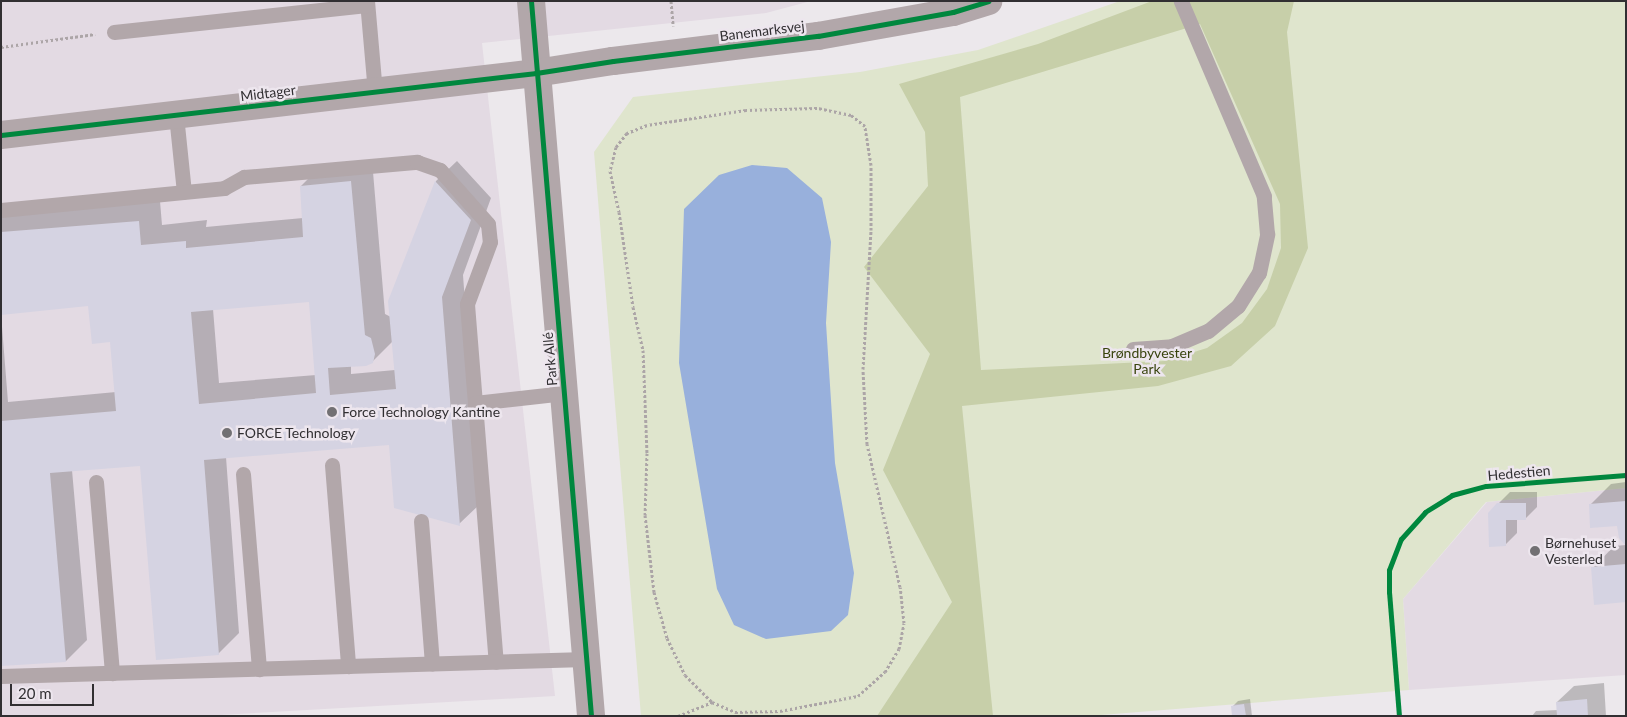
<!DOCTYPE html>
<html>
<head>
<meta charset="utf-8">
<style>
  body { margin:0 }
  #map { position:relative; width:1627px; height:717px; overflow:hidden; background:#ece8ec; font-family:Lato,sans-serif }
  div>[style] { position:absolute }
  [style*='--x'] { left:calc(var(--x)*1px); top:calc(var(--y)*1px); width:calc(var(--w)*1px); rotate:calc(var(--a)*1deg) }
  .built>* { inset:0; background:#e3dae3 }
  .green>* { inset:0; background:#dfe5cd }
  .forest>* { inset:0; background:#c7cfa9 }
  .water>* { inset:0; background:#98b0dc }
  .shadow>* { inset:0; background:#0003 }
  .building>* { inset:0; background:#d5d3e2 }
  .path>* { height:3px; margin-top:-1.5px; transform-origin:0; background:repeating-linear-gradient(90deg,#aca5a7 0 2.5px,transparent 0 5px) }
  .service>* { height:15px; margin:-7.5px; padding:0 7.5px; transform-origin:7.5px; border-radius:7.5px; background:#b2a7aa }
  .minor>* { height:28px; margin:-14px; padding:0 14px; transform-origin:14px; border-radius:14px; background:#b2a7aa }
  .tertiary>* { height:28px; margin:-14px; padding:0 14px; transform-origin:14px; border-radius:14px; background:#b2a7aa }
  .cycleway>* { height:5px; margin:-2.5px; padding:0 2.5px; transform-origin:2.5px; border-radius:2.5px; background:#00873e }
  .dots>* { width:14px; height:14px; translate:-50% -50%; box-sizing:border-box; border:2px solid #ede6ee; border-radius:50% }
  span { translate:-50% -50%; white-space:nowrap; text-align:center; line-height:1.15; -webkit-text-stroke:5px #ede6ee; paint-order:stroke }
  .street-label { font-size:14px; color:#312f32 }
  .park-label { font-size:14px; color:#39440e }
  .poi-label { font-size:14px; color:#312f32 }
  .left { translate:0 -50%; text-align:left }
  .frame { position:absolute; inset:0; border:2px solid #312f32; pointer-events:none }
  .scale { position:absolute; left:10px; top:684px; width:84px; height:22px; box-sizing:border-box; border:2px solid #312f32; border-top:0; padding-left:6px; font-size:15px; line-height:18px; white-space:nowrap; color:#312f32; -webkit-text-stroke:4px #ede6ee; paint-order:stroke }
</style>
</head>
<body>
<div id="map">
  <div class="built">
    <i style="clip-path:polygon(1px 1px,811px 1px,766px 13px,482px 43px,555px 696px,203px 716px,1px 716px)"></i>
    <i style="clip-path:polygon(1626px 488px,1626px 675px,1409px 690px,1403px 599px,1487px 502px)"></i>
  </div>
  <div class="green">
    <i style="clip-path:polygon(1120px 1px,1626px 1px,1626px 488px,1486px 502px,1403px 599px,1409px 690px,1089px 716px,641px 716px,594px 152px,633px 97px,860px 72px,978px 50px)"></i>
  </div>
  <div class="forest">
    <i style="clip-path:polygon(evenodd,1152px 1px,1294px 1px,1287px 32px,1308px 248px,1275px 326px,1231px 366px,1158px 386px,962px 406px,993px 716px,877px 716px,952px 602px,883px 470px,930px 354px,864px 267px,928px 186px,925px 132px,899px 84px,1038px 44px,1152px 1px,1200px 24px,1280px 204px,1281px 248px,1267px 289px,1242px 323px,1207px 348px,1165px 361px,981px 370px,960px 97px,1200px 24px)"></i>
  </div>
  <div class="water">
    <i style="clip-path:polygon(752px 165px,787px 168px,822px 198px,831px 242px,826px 323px,835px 463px,854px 573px,848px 615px,831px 631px,766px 639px,734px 625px,717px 589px,679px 363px,684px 209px,719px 175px)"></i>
  </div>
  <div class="shadow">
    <i style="clip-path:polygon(evenodd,372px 160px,385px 314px,391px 317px,389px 301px,436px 181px,457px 161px,491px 198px,463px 275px,480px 504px,459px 524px,391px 443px,226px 457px,239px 633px,218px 654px,141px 464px,72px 470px,87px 640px,66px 661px,1px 665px,1px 213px,160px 201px,162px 225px,207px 220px,206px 227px,303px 218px,301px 186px,322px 165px,372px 160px,310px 301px,316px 375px,219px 383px,213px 309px,310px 301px,372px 160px,89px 305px,111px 340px,116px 392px,8px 402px,1px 314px,89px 305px,372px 160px,393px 341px,395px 370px,351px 374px,351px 365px,372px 362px,393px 341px)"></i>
    <i style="clip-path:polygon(1626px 482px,1626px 544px,1618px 525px,1590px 505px,1611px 484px)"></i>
    <i style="clip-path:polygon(1510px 492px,1537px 492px,1537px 507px,1525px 519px,1517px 519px,1517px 533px,1505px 545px,1489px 513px)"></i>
    <i style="clip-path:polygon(1626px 545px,1626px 601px,1593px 568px,1614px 546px)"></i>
    <i style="clip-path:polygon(1604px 683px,1606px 716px,1532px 716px,1536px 711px,1558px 710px,1557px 702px,1574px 686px)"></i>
    <i style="clip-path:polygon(1250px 699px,1252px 716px,1233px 716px,1232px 707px,1238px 701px)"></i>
  </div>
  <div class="building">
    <i style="clip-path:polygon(evenodd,351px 181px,365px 335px,371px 338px,375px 354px,373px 363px,366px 366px,328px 368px,330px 395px,396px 389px,388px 301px,435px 181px,471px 220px,442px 297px,460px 526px,394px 508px,389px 445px,204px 460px,219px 655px,156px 660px,140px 466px,50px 473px,66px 662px,1px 666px,1px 421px,116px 411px,110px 342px,92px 344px,88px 306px,1px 315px,1px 232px,139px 221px,141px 245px,186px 241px,186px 248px,303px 237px,300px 186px,351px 181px,309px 302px,316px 393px,199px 404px,191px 312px,309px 302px)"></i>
    <i style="clip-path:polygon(1626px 501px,1626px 546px,1619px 538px,1617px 526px,1590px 528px,1589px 504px)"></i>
    <i style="clip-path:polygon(1497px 503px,1526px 503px,1526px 520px,1506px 520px,1506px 546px,1489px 547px,1488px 513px)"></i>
    <i style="clip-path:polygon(1626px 564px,1626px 602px,1594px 605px,1591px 567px)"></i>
    <i style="clip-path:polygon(1587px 699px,1588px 716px,1557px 716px,1556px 702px)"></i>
    <i style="clip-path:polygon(1244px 704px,1246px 716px,1232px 716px,1231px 706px)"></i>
  </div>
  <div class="path">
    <i style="--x:671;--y:1;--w:25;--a:85"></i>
    <i style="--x:1;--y:47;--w:95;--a:-7.9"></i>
    <i style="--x:678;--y:716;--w:37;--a:-22"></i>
    <i style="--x:712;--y:702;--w:25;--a:23"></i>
    <i style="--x:735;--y:712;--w:45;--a:-1.3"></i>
    <i style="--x:780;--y:711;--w:79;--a:-10.9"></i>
    <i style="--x:858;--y:696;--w:36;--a:-42"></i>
    <i style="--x:885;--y:672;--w:27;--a:-59"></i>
    <i style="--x:899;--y:649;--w:26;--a:-79"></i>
    <i style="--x:904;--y:623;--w:36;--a:-96"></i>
    <i style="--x:900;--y:587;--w:147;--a:-103"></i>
    <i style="--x:867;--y:444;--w:75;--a:-93.1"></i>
    <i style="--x:863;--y:369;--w:139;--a:-86.7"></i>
    <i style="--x:871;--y:230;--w:65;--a:-90"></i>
    <i style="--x:871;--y:165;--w:39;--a:-99"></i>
    <i style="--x:865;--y:126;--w:18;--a:-142"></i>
    <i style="--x:851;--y:115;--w:35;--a:-168"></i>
    <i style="--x:817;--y:108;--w:71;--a:178.4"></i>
    <i style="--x:746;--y:110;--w:100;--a:171.4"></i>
    <i style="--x:647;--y:125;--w:22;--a:158"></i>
    <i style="--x:627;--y:133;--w:18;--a:128"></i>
    <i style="--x:616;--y:147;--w:25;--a:104"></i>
    <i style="--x:610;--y:171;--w:42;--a:77.6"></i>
    <i style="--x:619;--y:212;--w:96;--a:81.6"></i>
    <i style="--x:633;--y:307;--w:44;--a:76.9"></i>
    <i style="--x:643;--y:350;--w:103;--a:87.8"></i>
    <i style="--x:647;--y:453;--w:62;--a:91.8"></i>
    <i style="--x:645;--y:515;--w:78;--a:83.3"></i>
    <i style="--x:654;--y:592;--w:48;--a:74.2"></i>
    <i style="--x:667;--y:638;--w:41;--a:64.1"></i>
    <i style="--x:685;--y:675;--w:38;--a:45"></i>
  </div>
  <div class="service">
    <i style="--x:367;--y:1;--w:91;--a:85"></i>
    <i style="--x:114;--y:32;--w:254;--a:-6.1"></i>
    <i style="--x:176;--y:115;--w:77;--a:84.1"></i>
    <i style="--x:1;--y:210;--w:224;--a:-5.6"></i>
    <i style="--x:224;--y:188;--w:23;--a:-29"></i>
    <i style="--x:244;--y:177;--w:174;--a:-5"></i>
    <i style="--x:417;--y:162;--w:24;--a:19"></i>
    <i style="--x:440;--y:170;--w:72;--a:48.4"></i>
    <i style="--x:488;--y:224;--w:18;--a:84"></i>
    <i style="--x:490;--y:242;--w:66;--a:110.4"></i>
    <i style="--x:467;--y:304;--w:359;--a:85.4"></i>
    <i style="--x:1133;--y:349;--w:39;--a:-4"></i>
    <i style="--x:1172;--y:346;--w:39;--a:-23"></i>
    <i style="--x:1208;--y:331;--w:39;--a:-40"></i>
    <i style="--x:1238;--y:306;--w:39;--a:-58"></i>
    <i style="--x:1259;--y:273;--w:40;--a:-78"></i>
    <i style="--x:1267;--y:234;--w:38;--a:-95"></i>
    <i style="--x:1264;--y:196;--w:212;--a:-113.1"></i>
    <i style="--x:475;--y:403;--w:90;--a:-6.4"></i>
    <i style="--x:332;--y:465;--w:202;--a:85.4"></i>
    <i style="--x:243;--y:474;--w:196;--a:85.3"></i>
    <i style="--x:96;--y:482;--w:192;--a:85.2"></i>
    <i style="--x:421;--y:521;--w:143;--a:85.6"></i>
    <i style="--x:1;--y:676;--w:585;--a:-1.66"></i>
  </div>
  <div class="minor">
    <i style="--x:1;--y:135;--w:539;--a:-6.61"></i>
  </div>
  <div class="tertiary">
    <i style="--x:531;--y:1;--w:718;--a:85.2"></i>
    <i style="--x:536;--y:73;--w:78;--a:-8.9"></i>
    <i style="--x:613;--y:61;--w:207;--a:-7"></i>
    <i style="--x:818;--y:36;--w:137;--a:-10.1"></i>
    <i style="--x:953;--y:12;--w:37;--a:-17"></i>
  </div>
  <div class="cycleway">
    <i style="--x:531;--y:1;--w:718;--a:85.2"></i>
    <i style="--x:1;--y:135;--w:539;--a:-6.61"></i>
    <i style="--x:536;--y:73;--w:78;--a:-8.9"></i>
    <i style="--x:613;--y:61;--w:207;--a:-7"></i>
    <i style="--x:818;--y:36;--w:137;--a:-10.1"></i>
    <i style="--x:953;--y:12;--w:37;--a:-17"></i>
    <i style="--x:1399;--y:716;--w:124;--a:-94.6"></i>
    <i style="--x:1389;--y:592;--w:22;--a:-90"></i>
    <i style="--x:1389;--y:570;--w:33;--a:-69"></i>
    <i style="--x:1401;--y:539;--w:36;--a:-48"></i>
    <i style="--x:1425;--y:512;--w:32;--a:-32"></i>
    <i style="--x:1452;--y:495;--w:35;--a:-15"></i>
    <i style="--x:1486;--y:486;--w:140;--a:-4.5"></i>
  </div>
  <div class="dots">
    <i style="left:332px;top:412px;background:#727073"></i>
    <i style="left:227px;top:433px;background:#727073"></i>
    <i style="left:1535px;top:551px;background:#727073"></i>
  </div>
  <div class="street-label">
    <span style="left:762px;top:31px;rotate:-7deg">Banemarksvej</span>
    <span style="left:268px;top:93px;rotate:-7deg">Midtager</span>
    <span style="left:550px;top:359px;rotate:-95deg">Park Allé</span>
    <span style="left:1519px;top:473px;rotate:-5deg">Hedestien</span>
  </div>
  <div class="park-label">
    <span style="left:1147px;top:361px">Brøndbyvester<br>Park</span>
  </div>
  <div class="poi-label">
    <span class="left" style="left:342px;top:412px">Force Technology Kantine</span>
    <span class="left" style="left:237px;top:433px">FORCE Technology</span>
    <span class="left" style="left:1545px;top:551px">Børnehuset<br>Vesterled</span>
  </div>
  <div class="frame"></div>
  <div class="scale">20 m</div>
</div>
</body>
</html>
